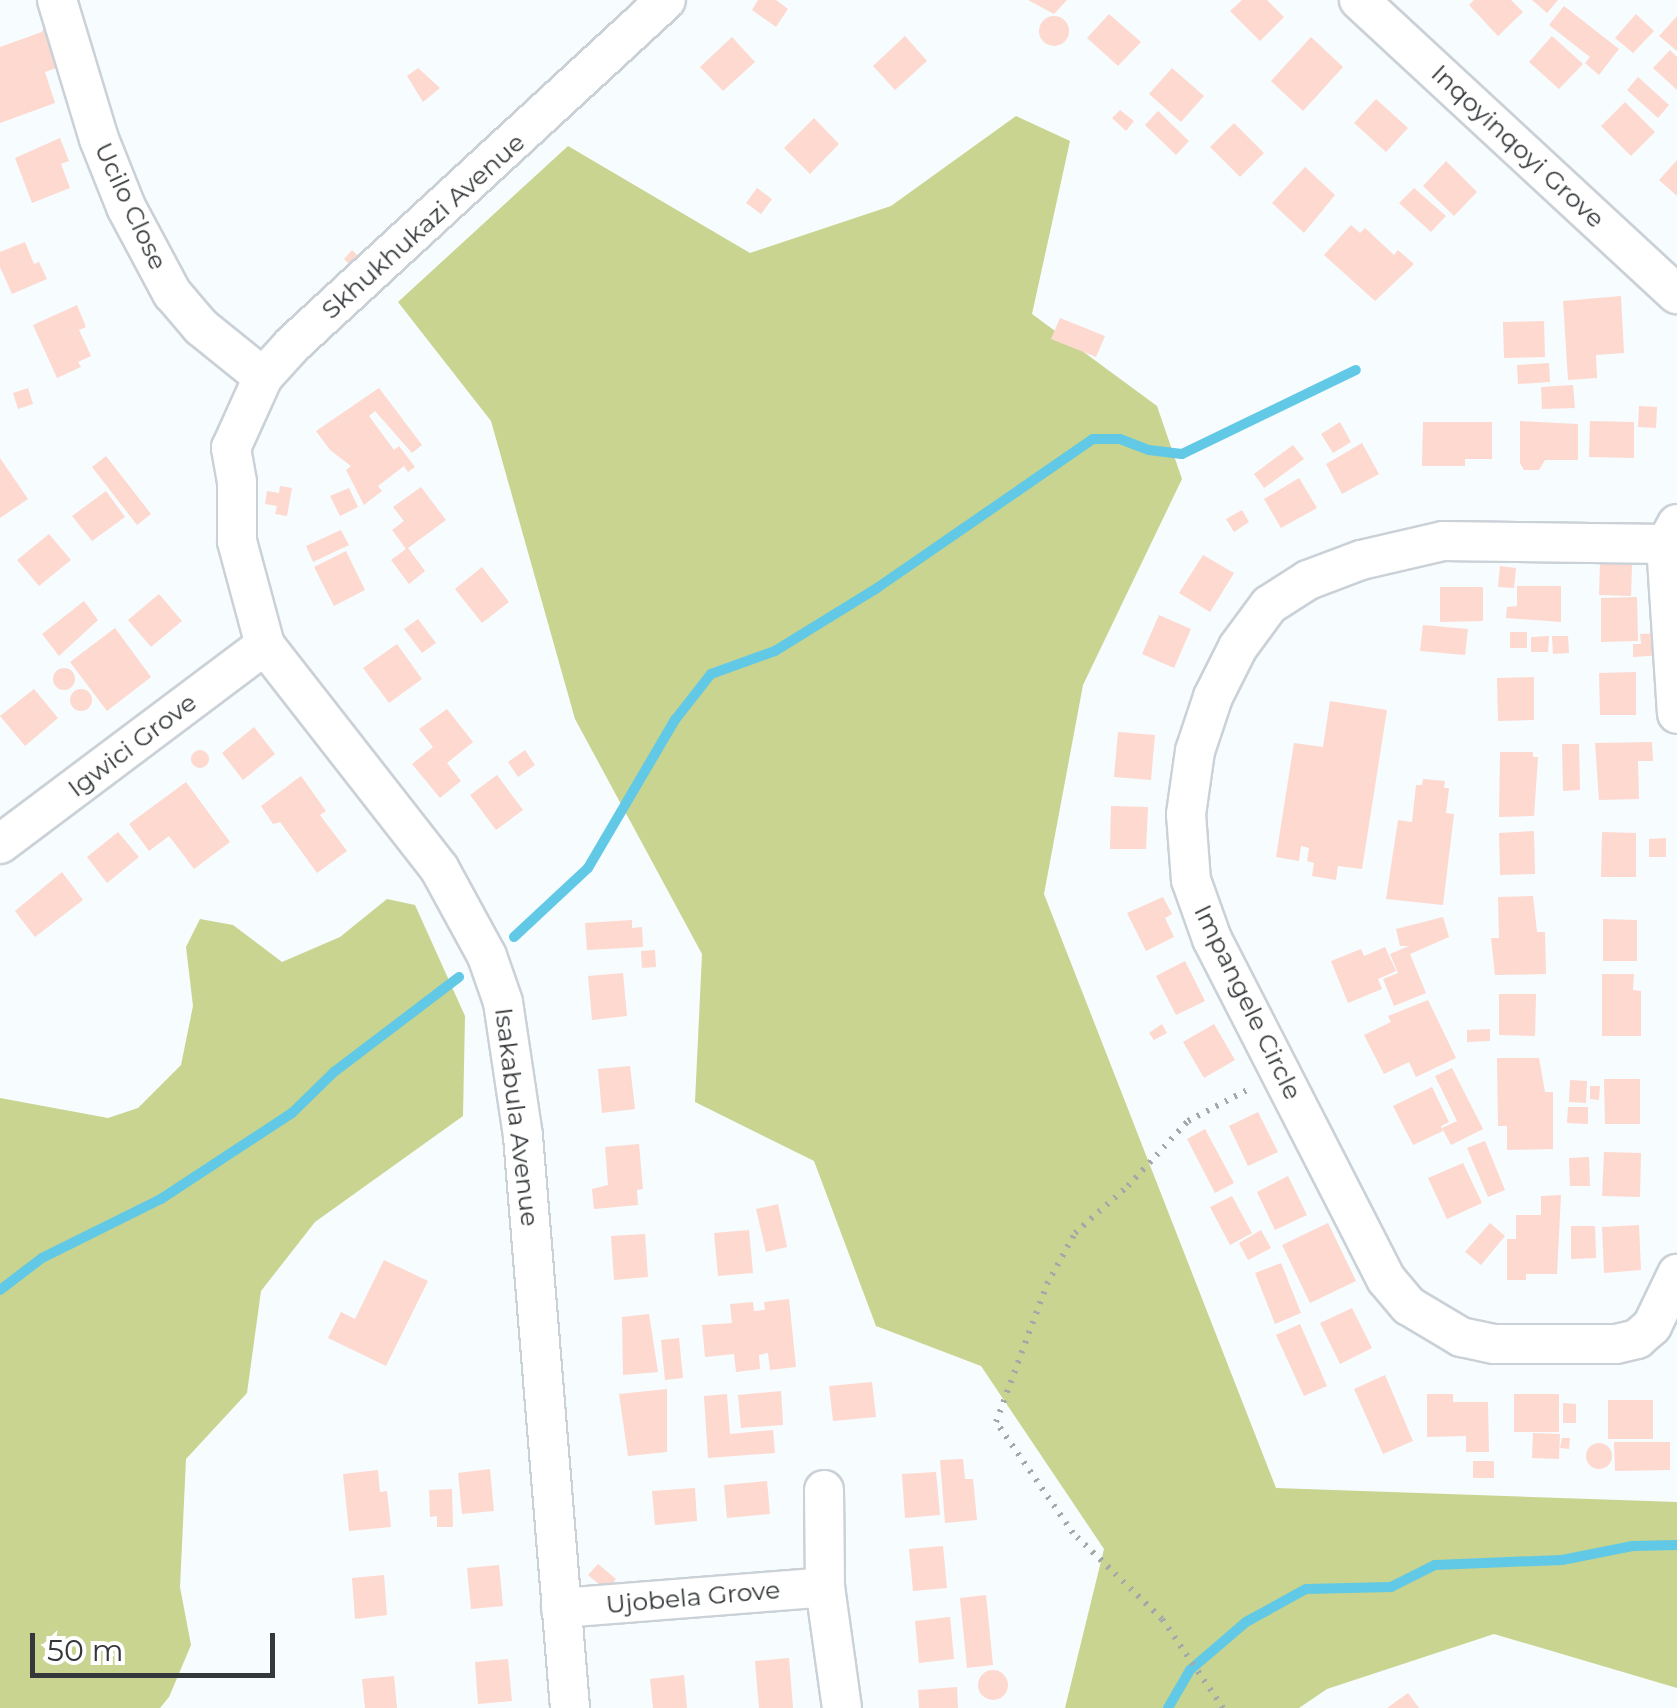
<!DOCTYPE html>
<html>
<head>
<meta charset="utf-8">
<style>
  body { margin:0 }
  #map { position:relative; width:1677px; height:1708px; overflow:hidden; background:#f7fcff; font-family:Montserrat,sans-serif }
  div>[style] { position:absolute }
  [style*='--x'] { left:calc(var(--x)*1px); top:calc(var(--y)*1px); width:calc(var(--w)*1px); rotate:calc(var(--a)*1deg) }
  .green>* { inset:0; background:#c8d48f }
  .stream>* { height:10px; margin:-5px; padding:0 5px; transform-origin:5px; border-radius:5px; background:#61c9e6 }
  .building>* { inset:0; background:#fdd9d0 }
  .round { border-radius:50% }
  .path>* { height:6px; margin-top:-3px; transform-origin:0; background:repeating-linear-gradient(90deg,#a4a8ab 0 2.5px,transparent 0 10.5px) }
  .roads { filter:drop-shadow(2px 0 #cad1d7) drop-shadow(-2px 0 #cad1d7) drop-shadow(0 2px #cad1d7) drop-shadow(0 -2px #cad1d7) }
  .minor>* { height:38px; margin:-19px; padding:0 19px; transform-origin:19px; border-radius:19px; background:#fff }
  span { translate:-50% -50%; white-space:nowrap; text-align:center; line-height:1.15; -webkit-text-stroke:8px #fff; paint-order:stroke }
  .street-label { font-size:25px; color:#35383a }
  .scale { position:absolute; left:30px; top:1633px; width:245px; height:45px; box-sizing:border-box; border:5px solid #35383a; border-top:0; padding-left:12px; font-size:30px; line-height:35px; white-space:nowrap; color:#35383a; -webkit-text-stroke:8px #fff; paint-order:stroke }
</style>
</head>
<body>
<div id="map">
  <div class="green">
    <i style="clip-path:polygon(1016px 116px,1070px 141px,1032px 314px,1157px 406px,1182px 479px,1083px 685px,1044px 894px,1276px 1488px,1677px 1502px,1677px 1688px,1494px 1634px,1327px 1689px,1299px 1708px,1065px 1708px,1104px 1549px,981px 1366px,876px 1326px,814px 1161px,695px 1102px,702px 954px,575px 719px,491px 421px,398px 302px,568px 146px,750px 253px,891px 206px)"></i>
    <i style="clip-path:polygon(387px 899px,415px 905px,465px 1016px,463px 1116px,315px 1222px,261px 1291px,247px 1393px,186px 1459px,180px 1587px,191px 1645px,169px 1697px,160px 1708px,0 1708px,0 1098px,108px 1118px,138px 1108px,181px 1065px,193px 1006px,186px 947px,200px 919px,233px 925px,282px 962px,340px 937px)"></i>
  </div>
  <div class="stream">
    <i style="--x:514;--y:937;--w:101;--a:-43"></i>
    <i style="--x:588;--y:868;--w:172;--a:-59.6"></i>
    <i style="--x:675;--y:720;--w:58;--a:-52"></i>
    <i style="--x:711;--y:674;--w:68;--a:-19.8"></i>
    <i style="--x:775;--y:651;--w:120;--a:-31.7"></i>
    <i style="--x:877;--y:588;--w:262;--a:-34.6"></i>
    <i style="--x:1093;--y:439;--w:27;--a:0"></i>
    <i style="--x:1120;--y:439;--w:31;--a:21"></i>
    <i style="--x:1149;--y:450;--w:33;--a:7"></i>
    <i style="--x:1182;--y:454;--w:193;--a:-25.8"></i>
    <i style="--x:0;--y:1290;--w:53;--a:-37.3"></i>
    <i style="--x:42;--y:1258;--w:133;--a:-26.4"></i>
    <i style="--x:161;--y:1199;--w:157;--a:-33.3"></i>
    <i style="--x:292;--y:1113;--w:59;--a:-44.3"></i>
    <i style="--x:334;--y:1072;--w:157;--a:-37.2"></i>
    <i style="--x:1168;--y:1708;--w:44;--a:-59.9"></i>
    <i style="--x:1190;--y:1670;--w:74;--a:-40.6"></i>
    <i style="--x:1246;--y:1622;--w:68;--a:-28.8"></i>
    <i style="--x:1306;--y:1589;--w:85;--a:-1.3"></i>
    <i style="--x:1391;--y:1587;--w:49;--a:-26.6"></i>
    <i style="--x:1435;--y:1565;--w:127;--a:-2.3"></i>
    <i style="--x:1562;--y:1560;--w:72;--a:-11.2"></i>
    <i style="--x:1633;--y:1546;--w:44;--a:-1.3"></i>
  </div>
  <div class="building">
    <i style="clip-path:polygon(758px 0,776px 0,788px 9px,776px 27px,752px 10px)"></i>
    <i style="clip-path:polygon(1028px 0,1067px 0,1054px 14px)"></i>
    <i style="clip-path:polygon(1242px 0,1267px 0,1284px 17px,1260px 41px,1230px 11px)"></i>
    <i style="clip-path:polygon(1474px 0,1511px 0,1523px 12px,1498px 36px,1469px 5px)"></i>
    <i style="clip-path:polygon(1532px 0,1558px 0,1547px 13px)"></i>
    <i style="clip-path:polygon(1564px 6px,1619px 49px,1599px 75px,1585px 63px,1590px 57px,1549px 25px)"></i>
    <i style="clip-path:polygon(1109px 14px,1141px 42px,1118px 66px,1087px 38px)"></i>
    <i style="clip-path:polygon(1636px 14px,1654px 31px,1633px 53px,1615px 38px)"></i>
    <i style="clip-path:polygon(1677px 16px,1677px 51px,1659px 36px)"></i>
    <i class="round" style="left:1039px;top:16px;width:30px;height:30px"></i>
    <i style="clip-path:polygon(44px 26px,59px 67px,45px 72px,55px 103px,0 123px,0 47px,42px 32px)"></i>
    <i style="clip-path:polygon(905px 36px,927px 61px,895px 90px,873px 66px)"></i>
    <i style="clip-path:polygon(1552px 36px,1583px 64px,1559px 89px,1529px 62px)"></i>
    <i style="clip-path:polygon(732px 37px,755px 62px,723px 91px,700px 67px)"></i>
    <i style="clip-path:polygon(1311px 37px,1343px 67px,1303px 111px,1271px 81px)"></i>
    <i style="clip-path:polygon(1670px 50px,1677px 57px,1677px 90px,1653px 68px)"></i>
    <i style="clip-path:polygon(418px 68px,440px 88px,423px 102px,407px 76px)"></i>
    <i style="clip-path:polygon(1172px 68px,1204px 96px,1181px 122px,1149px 94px)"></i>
    <i style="clip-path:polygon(1638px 77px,1669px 105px,1658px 118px,1627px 90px)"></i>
    <i style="clip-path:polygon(1376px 99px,1408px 128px,1386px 152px,1354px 123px)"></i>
    <i style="clip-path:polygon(1625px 102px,1655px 132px,1631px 156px,1601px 126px)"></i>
    <i style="clip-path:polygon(1120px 110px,1134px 121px,1126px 131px,1112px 118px)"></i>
    <i style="clip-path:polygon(1158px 111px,1189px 141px,1176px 155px,1145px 125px)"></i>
    <i style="clip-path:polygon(814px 118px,839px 144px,810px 174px,784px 148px)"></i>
    <i style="clip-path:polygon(1234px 123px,1264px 153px,1240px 177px,1210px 147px)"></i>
    <i style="clip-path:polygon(60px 138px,69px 161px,61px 164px,70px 188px,32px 203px,15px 158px)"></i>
    <i style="clip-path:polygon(1677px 160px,1677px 196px,1659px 180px)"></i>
    <i style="clip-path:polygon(1446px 161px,1477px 192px,1454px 216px,1423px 186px)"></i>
    <i style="clip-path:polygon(1305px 167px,1335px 195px,1304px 233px,1272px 203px)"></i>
    <i style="clip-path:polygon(757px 188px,772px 199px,761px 214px,746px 203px)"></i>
    <i style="clip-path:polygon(1414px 188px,1446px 216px,1431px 232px,1399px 203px)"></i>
    <i style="clip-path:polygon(1351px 225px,1360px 233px,1365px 228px,1394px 255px,1398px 250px,1414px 264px,1375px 301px,1324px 255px)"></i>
    <i style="clip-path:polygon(25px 242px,34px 264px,39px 262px,47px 279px,12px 294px,0 267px,0 252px)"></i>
    <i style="clip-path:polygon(352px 250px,359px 257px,351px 266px,344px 259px)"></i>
    <i style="clip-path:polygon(1621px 296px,1624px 353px,1596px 355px,1597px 378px,1568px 380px,1563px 301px)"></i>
    <i style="clip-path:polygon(77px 305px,86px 327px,79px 330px,91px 356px,78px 362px,81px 367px,57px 378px,33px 325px)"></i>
    <i style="clip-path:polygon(1060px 318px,1105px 336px,1096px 357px,1051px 339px)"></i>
    <i style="clip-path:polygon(1544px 321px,1545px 357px,1504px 358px,1503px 322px)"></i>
    <i style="clip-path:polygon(1549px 363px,1550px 382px,1518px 384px,1517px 365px)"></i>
    <i style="clip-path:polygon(1573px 385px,1575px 408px,1542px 409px,1541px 387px)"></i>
    <i style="clip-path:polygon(28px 388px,33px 404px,18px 409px,13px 393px)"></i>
    <i style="clip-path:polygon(379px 388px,422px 445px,412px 453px,375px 411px,369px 416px,394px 450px,399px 446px,415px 467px,408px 472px,404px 466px,378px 486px,382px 491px,364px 505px,346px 470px,351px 466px,330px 450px,316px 431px)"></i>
    <i style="clip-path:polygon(1639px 406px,1657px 407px,1656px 428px,1638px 427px)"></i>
    <i style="clip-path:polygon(1520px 421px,1578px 424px,1578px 460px,1545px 460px,1539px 470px,1524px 470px,1520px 463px)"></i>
    <i style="clip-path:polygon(1590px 421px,1634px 422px,1634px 458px,1589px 457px)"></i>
    <i style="clip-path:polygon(1340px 422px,1351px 442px,1333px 453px,1321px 434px)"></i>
    <i style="clip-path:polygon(1423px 422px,1492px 422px,1492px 459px,1465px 459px,1465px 466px,1422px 466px)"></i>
    <i style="clip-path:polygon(1362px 443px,1379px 474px,1342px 494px,1326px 464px)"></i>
    <i style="clip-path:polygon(1293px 445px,1304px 459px,1264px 488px,1254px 474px)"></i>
    <i style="clip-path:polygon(106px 456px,151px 514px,137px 525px,92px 467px)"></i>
    <i style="clip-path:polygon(0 458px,28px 499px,0 518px)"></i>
    <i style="clip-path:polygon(1299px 478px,1317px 508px,1281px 528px,1264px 499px)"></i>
    <i style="clip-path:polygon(280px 486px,292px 488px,287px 516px,275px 514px,277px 506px,265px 504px,267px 491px,279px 493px)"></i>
    <i style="clip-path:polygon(421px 487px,446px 520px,408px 548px,425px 571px,409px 584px,391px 560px,406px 549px,392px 530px,404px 521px,393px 507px)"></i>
    <i style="clip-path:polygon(349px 488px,358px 507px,340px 516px,330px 496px)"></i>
    <i style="clip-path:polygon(106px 491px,125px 517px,92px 541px,72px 516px)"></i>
    <i style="clip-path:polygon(1242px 510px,1249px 522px,1234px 532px,1226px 519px)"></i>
    <i style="clip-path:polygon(341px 530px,349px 545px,313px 562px,306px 546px)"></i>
    <i style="clip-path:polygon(49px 534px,71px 560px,39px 586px,17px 560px)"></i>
    <i style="clip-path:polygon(346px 551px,365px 590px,334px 606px,314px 567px)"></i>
    <i style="clip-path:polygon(1203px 555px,1234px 573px,1210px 612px,1179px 593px)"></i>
    <i style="clip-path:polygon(1600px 564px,1632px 564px,1631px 596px,1599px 595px)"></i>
    <i style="clip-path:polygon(1500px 566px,1516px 568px,1514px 588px,1498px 587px)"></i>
    <i style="clip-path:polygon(482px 567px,509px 602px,482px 623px,455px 589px)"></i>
    <i style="clip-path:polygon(1517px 586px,1561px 586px,1561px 622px,1506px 618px,1507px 607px,1517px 606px)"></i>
    <i style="clip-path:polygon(1440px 587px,1483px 587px,1483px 621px,1440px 622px)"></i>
    <i style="clip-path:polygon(159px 594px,182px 621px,151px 647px,128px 620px)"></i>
    <i style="clip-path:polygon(1637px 597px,1638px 641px,1601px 642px,1601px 598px)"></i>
    <i style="clip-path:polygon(84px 601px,98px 620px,59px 656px,42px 634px)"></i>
    <i style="clip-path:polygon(1159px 615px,1191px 629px,1174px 668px,1142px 654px)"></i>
    <i style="clip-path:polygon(418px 619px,436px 643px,422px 653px,404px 629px)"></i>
    <i style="clip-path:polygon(1423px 625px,1468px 629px,1465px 655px,1420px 651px)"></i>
    <i style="clip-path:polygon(115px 628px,151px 677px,107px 711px,70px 662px)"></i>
    <i style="clip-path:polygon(1510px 632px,1527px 632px,1527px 648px,1510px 648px)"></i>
    <i style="clip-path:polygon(1663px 633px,1664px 655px,1633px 657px,1633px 644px,1641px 644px,1640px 634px)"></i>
    <i style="clip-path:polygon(1549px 636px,1548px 652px,1531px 652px,1531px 637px)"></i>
    <i style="clip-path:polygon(1552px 636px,1568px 636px,1569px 653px,1553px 654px)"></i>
    <i style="clip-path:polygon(397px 644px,422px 679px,389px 703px,363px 668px)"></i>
    <i class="round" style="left:53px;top:668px;width:22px;height:22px"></i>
    <i style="clip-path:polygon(1636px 672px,1636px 715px,1600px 715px,1599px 673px)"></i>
    <i style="clip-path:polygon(1534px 677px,1534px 720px,1498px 721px,1497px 678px)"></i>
    <i style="clip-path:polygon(34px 689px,58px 718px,25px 746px,0 716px)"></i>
    <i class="round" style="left:70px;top:689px;width:22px;height:22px"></i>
    <i style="clip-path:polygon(1330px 701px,1387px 710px,1362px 869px,1338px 866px,1336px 880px,1312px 876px,1314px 863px,1307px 861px,1309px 848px,1301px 846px,1299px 861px,1276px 857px,1294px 743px,1323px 747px)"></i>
    <i style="clip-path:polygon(447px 709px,473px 742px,447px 763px,461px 781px,440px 798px,412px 764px,433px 747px,419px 729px)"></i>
    <i style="clip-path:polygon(254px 727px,275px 754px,243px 780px,222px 753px)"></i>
    <i style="clip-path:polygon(1118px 732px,1155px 735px,1151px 780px,1114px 777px)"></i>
    <i style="clip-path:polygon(1652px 742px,1653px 761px,1638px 761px,1639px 799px,1599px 800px,1595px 743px)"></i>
    <i style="clip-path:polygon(1562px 744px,1579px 744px,1580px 790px,1563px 791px)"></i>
    <i class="round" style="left:191px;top:750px;width:18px;height:18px"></i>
    <i style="clip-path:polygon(525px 750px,535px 765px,518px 777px,508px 762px)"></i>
    <i style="clip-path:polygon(1500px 752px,1533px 752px,1533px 757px,1538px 757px,1534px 816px,1499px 817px)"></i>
    <i style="clip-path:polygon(497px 775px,523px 810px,496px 830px,470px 795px)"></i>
    <i style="clip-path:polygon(301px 776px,326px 811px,320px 815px,347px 851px,317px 873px,280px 822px,273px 824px,261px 806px)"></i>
    <i style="clip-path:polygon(1423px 779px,1445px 781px,1444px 788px,1449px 788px,1446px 813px,1454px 814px,1443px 905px,1386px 899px,1398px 820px,1412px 822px,1416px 785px,1422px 785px)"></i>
    <i style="clip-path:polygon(186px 782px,230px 842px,194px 869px,169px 836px,149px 851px,129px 824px)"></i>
    <i style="clip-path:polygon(1111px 806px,1148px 807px,1146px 849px,1110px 849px)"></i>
    <i style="clip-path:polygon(1534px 831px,1535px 874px,1500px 875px,1499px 833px)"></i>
    <i style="clip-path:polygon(118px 832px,139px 857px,107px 883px,87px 857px)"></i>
    <i style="clip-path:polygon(1602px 832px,1636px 833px,1636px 877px,1601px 877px)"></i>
    <i style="clip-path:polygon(1666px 838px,1666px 857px,1649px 857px,1649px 839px)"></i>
    <i style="clip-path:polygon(62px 872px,83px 900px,35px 937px,15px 911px)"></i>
    <i style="clip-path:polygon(1533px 896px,1537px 932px,1545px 932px,1546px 974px,1495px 975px,1491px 938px,1499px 938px,1498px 897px)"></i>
    <i style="clip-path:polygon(1163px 897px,1172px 914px,1165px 918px,1174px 937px,1146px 951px,1127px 913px)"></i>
    <i style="clip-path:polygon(1443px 917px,1449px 937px,1410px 954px,1426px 993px,1394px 1006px,1383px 979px,1398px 973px,1390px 954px,1409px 946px,1400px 946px,1396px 929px)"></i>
    <i style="clip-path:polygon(1603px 919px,1637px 920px,1637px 961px,1603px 961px)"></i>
    <i style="clip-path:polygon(632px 920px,632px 928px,642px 927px,643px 947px,587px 950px,585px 923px)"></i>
    <i style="clip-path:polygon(1385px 947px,1396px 971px,1378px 979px,1382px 989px,1348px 1003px,1331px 961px,1361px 949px,1364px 956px)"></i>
    <i style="clip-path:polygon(655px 950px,656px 967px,642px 968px,641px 951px)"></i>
    <i style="clip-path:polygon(1185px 961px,1205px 1001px,1176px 1015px,1156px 976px)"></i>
    <i style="clip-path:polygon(623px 973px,627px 1016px,592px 1020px,588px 976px)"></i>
    <i style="clip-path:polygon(1602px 974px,1634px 974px,1633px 990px,1641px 991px,1641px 1036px,1602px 1036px)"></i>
    <i style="clip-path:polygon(1499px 994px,1536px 994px,1535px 1036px,1499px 1035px)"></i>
    <i style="clip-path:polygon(1428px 1000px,1456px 1058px,1416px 1077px,1409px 1062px,1384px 1074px,1364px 1035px,1391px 1022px,1388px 1016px)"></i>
    <i style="clip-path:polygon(1162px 1024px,1167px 1033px,1154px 1040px,1149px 1033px)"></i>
    <i style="clip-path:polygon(1214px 1024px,1235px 1060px,1204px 1078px,1183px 1042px)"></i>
    <i style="clip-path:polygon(1490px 1029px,1490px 1041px,1467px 1042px,1467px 1030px)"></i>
    <i style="clip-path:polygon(1497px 1058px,1539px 1058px,1545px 1092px,1553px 1092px,1553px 1149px,1507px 1150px,1507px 1126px,1498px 1126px)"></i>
    <i style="clip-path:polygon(630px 1066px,635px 1109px,602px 1113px,598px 1069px)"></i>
    <i style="clip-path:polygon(1452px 1068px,1483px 1129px,1451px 1145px,1442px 1128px,1457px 1121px,1435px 1076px)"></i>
    <i style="clip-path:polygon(1604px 1079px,1640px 1079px,1640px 1124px,1605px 1124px)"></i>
    <i style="clip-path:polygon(1570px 1080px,1587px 1081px,1586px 1103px,1569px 1102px)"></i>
    <i style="clip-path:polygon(1590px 1086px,1600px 1086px,1599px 1100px,1590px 1099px)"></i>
    <i style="clip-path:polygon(1432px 1087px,1449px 1122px,1441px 1126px,1443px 1131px,1413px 1145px,1393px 1106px)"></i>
    <i style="clip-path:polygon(1568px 1107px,1588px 1107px,1588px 1124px,1567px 1123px)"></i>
    <i style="clip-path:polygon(1258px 1112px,1278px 1152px,1248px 1166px,1229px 1126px)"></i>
    <i style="clip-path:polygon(1205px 1129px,1234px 1183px,1215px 1193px,1187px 1139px)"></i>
    <i style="clip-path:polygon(1485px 1141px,1505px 1190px,1488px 1197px,1467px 1148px)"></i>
    <i style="clip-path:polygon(639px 1144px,643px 1189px,637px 1190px,638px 1205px,594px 1209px,592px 1189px,608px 1185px,605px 1147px)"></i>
    <i style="clip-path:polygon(1604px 1152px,1641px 1153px,1640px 1197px,1602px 1196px)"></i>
    <i style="clip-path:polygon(1589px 1157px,1590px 1186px,1570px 1186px,1569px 1158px)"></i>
    <i style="clip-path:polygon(1463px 1163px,1482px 1203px,1447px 1219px,1428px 1178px)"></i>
    <i style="clip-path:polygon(1288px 1176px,1307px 1215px,1275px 1230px,1257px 1192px)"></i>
    <i style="clip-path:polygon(1561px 1195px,1557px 1274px,1526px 1274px,1526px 1280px,1507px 1280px,1507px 1239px,1516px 1239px,1516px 1215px,1541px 1215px,1541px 1196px)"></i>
    <i style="clip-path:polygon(1232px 1196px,1252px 1233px,1230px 1245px,1210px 1207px)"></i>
    <i style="clip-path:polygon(778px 1204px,787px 1247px,766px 1252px,756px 1209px)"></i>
    <i style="clip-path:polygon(1328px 1223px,1356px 1281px,1310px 1303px,1282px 1245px)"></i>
    <i style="clip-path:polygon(1490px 1223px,1505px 1236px,1481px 1265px,1465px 1252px)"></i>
    <i style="clip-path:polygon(1639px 1225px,1641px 1270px,1604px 1273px,1602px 1227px)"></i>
    <i style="clip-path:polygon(1571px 1226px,1595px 1226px,1596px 1258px,1571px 1259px)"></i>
    <i style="clip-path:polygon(749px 1230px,753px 1273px,718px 1276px,714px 1233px)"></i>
    <i style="clip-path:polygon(1261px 1230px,1271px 1248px,1248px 1260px,1239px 1243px)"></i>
    <i style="clip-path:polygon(645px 1234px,648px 1277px,614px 1280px,611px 1236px)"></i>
    <i style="clip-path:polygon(384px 1260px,428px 1281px,386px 1366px,328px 1338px,341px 1312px,355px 1319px)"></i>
    <i style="clip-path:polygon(1281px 1263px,1301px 1313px,1275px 1324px,1255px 1273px)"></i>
    <i style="clip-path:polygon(789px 1299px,796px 1367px,770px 1370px,768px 1353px,759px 1355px,760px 1369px,736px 1372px,734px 1354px,705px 1357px,702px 1325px,732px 1323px,730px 1304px,753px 1302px,754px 1311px,765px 1310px,764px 1302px)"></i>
    <i style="clip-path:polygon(1352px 1308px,1372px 1348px,1340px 1364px,1320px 1323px)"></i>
    <i style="clip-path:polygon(649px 1314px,658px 1372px,623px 1375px,622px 1317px)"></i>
    <i style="clip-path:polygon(1300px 1324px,1327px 1386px,1304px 1396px,1276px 1335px)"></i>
    <i style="clip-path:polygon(679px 1338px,683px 1378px,665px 1380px,661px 1340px)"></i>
    <i style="clip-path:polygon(1385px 1375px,1413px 1441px,1383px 1454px,1354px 1389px)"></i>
    <i style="clip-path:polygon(872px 1382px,876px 1417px,833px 1421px,829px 1386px)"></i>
    <i style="clip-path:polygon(667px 1389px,667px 1452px,628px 1456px,619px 1394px)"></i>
    <i style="clip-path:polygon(781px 1391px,783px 1425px,741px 1428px,738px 1395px)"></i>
    <i style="clip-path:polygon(727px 1394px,730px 1434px,773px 1430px,775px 1453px,708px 1458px,704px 1396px)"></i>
    <i style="clip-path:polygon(1427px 1394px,1453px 1394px,1453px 1402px,1488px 1402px,1489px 1452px,1466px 1452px,1466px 1436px,1427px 1437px)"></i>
    <i style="clip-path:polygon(1514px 1394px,1559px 1394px,1559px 1432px,1514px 1432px)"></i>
    <i style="clip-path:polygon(1608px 1400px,1653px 1400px,1653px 1439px,1608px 1439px)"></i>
    <i style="clip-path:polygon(1563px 1403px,1576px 1404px,1576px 1423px,1563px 1423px)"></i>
    <i style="clip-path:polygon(1533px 1433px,1560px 1434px,1559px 1459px,1532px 1458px)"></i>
    <i style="clip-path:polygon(1562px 1438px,1570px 1438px,1569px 1449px,1560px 1448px)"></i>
    <i style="clip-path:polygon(1614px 1442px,1670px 1442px,1670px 1470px,1615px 1471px)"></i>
    <i class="round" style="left:1586px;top:1443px;width:26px;height:26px"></i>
    <i style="clip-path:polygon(963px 1459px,965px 1479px,973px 1479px,977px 1520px,945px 1523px,940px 1460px)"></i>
    <i style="clip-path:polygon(1473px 1461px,1494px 1461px,1494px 1478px,1473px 1478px)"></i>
    <i style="clip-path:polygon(490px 1469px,494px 1511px,462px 1514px,458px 1473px)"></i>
    <i style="clip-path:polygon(378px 1470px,380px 1492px,387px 1491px,391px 1527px,349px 1531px,343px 1474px)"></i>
    <i style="clip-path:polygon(936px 1472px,940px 1515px,905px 1518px,902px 1474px)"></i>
    <i style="clip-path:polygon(767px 1481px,770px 1514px,727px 1518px,724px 1485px)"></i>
    <i style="clip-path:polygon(695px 1488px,697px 1521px,655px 1525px,652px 1491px)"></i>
    <i style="clip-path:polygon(452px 1489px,453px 1527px,437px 1527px,437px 1516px,430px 1517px,429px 1490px)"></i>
    <i style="clip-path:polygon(943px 1546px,947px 1588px,913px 1591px,909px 1549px)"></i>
    <i style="clip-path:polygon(598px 1564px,616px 1579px,607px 1591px,588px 1575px)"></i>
    <i style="clip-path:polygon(499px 1565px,503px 1606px,471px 1609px,467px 1568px)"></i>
    <i style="clip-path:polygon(384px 1575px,387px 1615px,355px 1619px,352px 1578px)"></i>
    <i style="clip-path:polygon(986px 1595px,993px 1665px,967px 1668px,960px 1598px)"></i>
    <i style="clip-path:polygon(950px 1617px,954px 1659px,919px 1663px,915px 1621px)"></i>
    <i style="clip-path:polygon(789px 1658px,793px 1708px,759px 1708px,755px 1661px)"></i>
    <i style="clip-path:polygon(508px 1659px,512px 1701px,478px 1704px,475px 1662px)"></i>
    <i class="round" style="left:978px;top:1670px;width:30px;height:30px"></i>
    <i style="clip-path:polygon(684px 1675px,687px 1708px,653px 1708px,650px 1679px)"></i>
    <i style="clip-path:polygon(394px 1676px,397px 1708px,365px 1708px,362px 1679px)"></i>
    <i style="clip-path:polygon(957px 1687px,958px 1708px,919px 1708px,918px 1690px)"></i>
    <i style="clip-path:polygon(1408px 1693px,1419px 1708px,1387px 1708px)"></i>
  </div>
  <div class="path">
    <i style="--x:1223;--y:1708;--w:108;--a:-124.4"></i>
    <i style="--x:1162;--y:1619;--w:124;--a:-136"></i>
    <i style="--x:1073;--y:1533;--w:135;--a:-124.7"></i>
    <i style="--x:996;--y:1422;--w:147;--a:-69.7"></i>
    <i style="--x:1047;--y:1284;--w:58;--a:-61.2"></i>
    <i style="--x:1075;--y:1233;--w:71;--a:-41.6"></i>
    <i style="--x:1128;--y:1186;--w:88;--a:-47.3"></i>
    <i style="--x:1188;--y:1121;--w:73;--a:-27.6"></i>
  </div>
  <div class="roads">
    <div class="minor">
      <i style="--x:57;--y:0;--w:145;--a:73.2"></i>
      <i style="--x:99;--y:139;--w:73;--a:68.3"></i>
      <i style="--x:126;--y:207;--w:98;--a:61.9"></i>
      <i style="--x:172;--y:293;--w:45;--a:49.5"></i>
      <i style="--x:201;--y:327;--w:80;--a:38.9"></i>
      <i style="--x:1359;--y:0;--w:433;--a:42.8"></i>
      <i style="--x:1677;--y:524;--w:23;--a:119"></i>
      <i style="--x:1666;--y:544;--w:170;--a:86.3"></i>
      <i style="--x:1666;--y:544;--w:223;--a:-179.2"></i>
      <i style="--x:1443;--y:541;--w:84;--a:167"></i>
      <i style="--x:1361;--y:560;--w:57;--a:159.3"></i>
      <i style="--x:1308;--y:580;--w:46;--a:147.3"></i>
      <i style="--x:1269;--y:605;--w:52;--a:126.4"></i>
      <i style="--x:1238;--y:647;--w:56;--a:116.6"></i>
      <i style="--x:1213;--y:697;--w:57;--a:108.4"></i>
      <i style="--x:1195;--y:751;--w:64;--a:98.1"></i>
      <i style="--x:1186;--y:814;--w:66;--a:85.7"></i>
      <i style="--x:1191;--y:880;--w:63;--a:70.4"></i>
      <i style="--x:1212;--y:939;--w:382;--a:62.9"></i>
      <i style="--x:1386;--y:1279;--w:35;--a:50"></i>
      <i style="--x:1409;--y:1306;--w:61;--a:30.8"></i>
      <i style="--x:1461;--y:1337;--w:34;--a:12"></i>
      <i style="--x:1494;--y:1344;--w:122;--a:0"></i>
      <i style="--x:1616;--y:1344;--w:22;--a:-13"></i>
      <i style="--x:1637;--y:1339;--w:20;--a:-41"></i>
      <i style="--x:1652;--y:1326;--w:58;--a:-64.3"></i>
      <i style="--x:0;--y:844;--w:331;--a:-36.9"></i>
      <i style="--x:824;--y:1490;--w:97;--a:89.4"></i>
      <i style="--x:825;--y:1587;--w:122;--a:82"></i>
      <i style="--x:561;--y:1608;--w:265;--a:-4.5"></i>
      <i style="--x:570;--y:1708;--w:574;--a:-94.7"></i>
      <i style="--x:523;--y:1136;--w:135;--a:-98.5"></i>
      <i style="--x:503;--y:1002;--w:49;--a:-109.2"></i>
      <i style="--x:487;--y:956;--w:100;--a:-118.6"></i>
      <i style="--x:439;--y:868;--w:283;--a:-128"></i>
      <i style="--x:265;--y:645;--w:108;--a:-105.1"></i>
      <i style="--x:237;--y:541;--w:59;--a:-90"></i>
      <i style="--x:237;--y:482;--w:35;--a:-100"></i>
      <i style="--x:231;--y:448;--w:78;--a:-65.7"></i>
      <i style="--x:263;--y:377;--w:45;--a:-47.7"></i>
      <i style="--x:293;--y:344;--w:507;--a:-42.68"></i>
    </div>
  </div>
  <div class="street-label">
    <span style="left:1518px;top:146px;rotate:43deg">Inqoyinqoyi Grove</span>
    <span style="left:131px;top:206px;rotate:65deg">Ucilo Close</span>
    <span style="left:423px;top:226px;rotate:-42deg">Skhukhukazi Avenue</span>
    <span style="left:132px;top:745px;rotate:-37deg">Igwici Grove</span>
    <span style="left:1248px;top:1002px;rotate:64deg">Impangele Circle</span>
    <span style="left:517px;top:1117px;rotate:83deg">Isakabula Avenue</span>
    <span style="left:693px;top:1597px;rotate:-5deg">Ujobela Grove</span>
  </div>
  <div class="scale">50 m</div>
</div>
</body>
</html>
